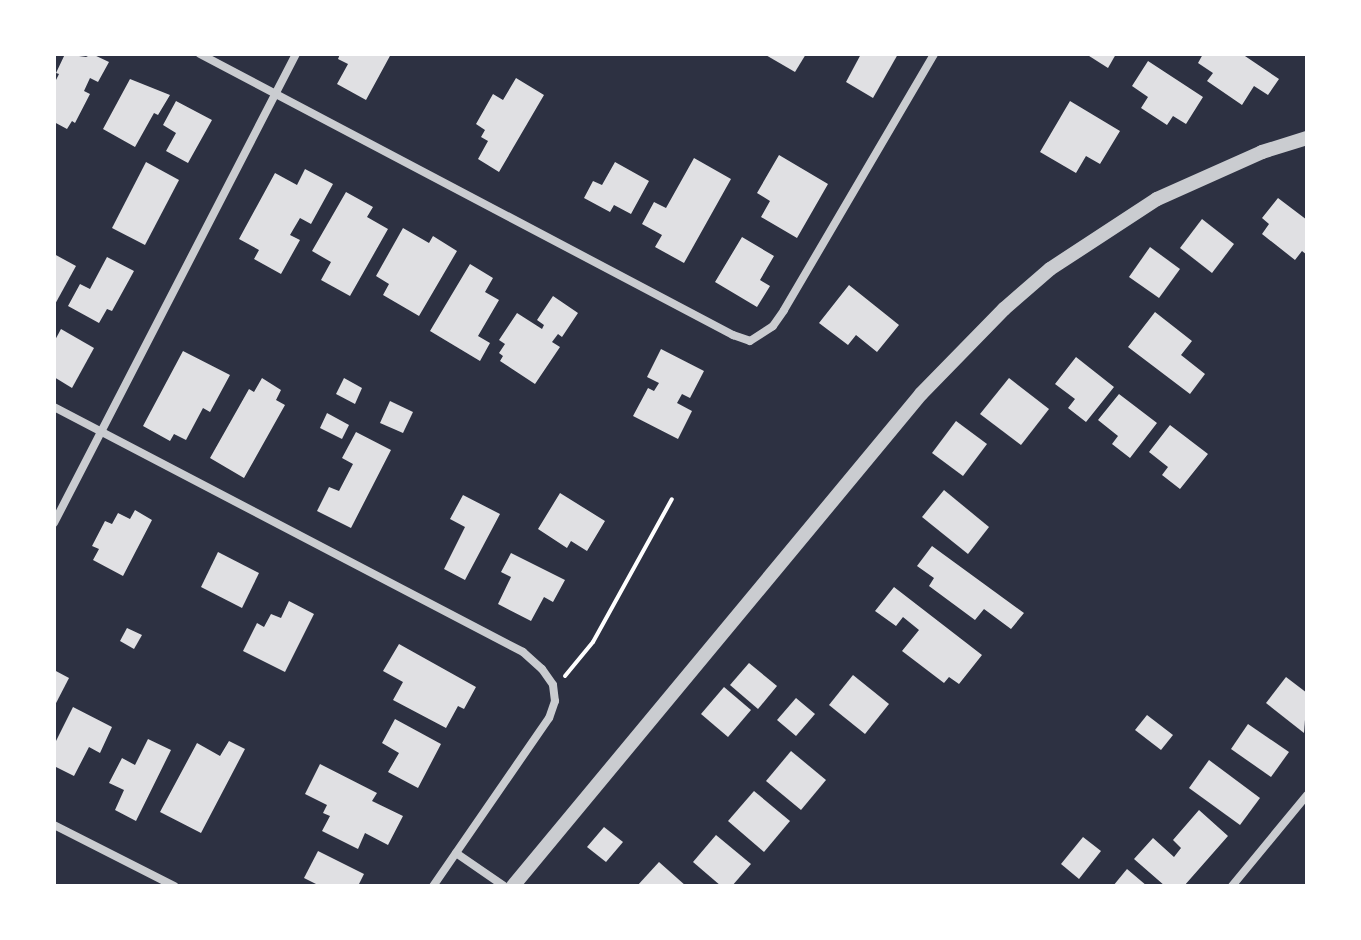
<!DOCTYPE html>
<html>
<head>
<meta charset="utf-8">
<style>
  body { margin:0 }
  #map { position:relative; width:1361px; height:940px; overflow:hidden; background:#2d3142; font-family:"IBM Plex Sans",sans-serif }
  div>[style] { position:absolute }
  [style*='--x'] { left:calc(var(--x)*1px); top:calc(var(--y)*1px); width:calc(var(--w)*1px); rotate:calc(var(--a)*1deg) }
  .building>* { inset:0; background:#e0e0e3 }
  .path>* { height:4px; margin:-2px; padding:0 2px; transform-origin:2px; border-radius:2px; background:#fff }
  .minor>* { height:8px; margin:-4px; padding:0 4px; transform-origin:4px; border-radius:4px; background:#caccd0 }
  .tertiary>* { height:14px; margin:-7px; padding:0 7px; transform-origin:7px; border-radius:7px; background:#caccd0 }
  span { translate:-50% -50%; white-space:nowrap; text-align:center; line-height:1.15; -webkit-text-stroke:8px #fff; paint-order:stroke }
  .frame { position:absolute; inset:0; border:56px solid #fff; pointer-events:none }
</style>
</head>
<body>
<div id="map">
  <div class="building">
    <i style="clip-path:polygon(65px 54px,86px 57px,92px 54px,109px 62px,98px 82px,90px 78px,84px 91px,90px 94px,75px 123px,72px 121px,67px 129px,54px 122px,54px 84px,59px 74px,56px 73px)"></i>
    <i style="clip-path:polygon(340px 54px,391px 54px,366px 100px,337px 84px,348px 64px,338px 59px)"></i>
    <i style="clip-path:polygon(764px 54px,806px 54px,795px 72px)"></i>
    <i style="clip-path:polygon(861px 54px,898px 54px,873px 98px,846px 82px)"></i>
    <i style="clip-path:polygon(1086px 54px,1116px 54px,1108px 68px)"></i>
    <i style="clip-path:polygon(1203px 54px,1242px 54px,1279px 79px,1268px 95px,1254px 86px,1242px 105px,1207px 81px,1213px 73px,1198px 63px)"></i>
    <i style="clip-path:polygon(1148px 61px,1203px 97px,1186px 124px,1173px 116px,1167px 125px,1141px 108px,1148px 97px,1132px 86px)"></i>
    <i style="clip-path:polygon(516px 78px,544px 95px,499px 172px,478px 159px,488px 141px,481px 137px,485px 130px,476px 124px,493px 94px,503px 100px)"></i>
    <i style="clip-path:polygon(130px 79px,170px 95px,158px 115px,154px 113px,135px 147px,103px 129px)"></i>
    <i style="clip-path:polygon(176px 101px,212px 120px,188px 163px,166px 151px,176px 133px,163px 125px)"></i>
    <i style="clip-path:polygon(1070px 101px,1120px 131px,1100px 164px,1086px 156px,1076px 173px,1040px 152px)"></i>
    <i style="clip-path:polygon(779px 155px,828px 184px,797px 238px,761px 217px,770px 201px,757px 193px)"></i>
    <i style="clip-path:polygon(694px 158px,731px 179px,684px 263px,655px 247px,662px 235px,642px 224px,654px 202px,666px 208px)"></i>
    <i style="clip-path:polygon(146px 162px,179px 180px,145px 245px,112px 228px)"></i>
    <i style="clip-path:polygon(615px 162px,649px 181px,631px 214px,614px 205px,610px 212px,584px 198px,593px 181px,602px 185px)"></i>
    <i style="clip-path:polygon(305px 169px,333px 184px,311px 224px,300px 218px,290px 235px,300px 240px,281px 274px,254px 259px,259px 250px,239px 239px,275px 173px,297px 185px)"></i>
    <i style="clip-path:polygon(346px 192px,373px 207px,367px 217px,388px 229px,350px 296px,321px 280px,331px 262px,312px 251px)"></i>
    <i style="clip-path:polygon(1278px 198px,1307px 220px,1307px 255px,1302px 251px,1295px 260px,1262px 234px,1269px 224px,1262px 218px)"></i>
    <i style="clip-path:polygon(1202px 219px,1234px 244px,1212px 273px,1180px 248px)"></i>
    <i style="clip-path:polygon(403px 228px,429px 243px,433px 236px,457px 251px,419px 316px,383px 295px,389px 284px,376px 276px)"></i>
    <i style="clip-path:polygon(742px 237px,774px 256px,760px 280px,770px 286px,757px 307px,715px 282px)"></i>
    <i style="clip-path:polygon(1150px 247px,1180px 269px,1159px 298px,1129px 277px)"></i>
    <i style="clip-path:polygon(54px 254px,76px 266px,54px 306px)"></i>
    <i style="clip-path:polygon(107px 257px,134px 271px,112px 311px,107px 309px,99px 323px,68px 306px,80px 284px,90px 289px)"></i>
    <i style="clip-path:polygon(470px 264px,493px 278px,485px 292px,499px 300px,478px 336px,490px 343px,480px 361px,430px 331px)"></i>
    <i style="clip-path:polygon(849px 285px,899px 325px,877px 352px,856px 335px,848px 345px,819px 323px)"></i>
    <i style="clip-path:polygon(553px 296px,578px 313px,562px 337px,558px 334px,552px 342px,560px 347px,535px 384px,500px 361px,503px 356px,499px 353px,505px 344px,499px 340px,517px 313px,542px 329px,544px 325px,537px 320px)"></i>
    <i style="clip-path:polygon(1155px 312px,1192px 341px,1181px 355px,1205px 374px,1190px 394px,1128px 347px)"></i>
    <i style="clip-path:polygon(61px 329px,94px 348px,72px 388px,54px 377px,54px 342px)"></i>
    <i style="clip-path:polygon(661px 349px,704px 371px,690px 398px,682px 394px,677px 403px,692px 411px,678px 439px,633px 416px,648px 388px,654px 391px,659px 383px,647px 377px)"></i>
    <i style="clip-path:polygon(183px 351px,230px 375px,210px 412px,203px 408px,186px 440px,174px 434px,170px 441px,143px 426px)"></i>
    <i style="clip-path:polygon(1076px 357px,1114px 387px,1086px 422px,1068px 408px,1075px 399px,1055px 384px)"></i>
    <i style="clip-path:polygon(262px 378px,281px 390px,276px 400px,285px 405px,244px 478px,210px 458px,249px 389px,254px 392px)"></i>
    <i style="clip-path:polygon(344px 378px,362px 388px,355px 404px,336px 394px)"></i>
    <i style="clip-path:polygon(1009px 378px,1049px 409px,1021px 445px,980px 414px)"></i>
    <i style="clip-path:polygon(1119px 394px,1157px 423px,1130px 458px,1112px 444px,1118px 436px,1098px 420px)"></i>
    <i style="clip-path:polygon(390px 401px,413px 412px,403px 433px,380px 423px)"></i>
    <i style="clip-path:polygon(327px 413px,349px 425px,342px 439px,320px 428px)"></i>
    <i style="clip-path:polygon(956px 421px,987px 444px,963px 476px,932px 453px)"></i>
    <i style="clip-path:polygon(1170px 425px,1208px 454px,1180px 489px,1162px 475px,1168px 467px,1149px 452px)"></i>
    <i style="clip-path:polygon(356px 432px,391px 450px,351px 528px,317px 511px,329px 487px,339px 491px,353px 464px,342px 458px)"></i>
    <i style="clip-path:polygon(944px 490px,989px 527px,968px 554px,922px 517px)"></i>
    <i style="clip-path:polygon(560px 493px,605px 521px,587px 551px,571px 541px,567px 548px,538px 529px)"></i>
    <i style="clip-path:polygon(463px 495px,500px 514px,465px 580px,444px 569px,465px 527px,450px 519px)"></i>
    <i style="clip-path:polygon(135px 510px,152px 520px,123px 576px,93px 560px,99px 549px,92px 546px,105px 521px,112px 524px,118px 513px,130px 519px)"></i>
    <i style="clip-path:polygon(932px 546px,1024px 613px,1011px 629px,984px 609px,975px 620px,929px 586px,934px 578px,917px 566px)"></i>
    <i style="clip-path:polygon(218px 552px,259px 573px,242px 608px,201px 587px)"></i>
    <i style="clip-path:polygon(511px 553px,565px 580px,553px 602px,544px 597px,531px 621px,498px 604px,511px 577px,501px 572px)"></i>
    <i style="clip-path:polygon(894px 587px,982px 655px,959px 684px,949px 677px,944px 683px,902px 651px,919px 630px,903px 617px,896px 626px,875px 611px)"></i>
    <i style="clip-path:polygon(289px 601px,314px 614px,285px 672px,243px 651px,257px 623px,264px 627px,271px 614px,281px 618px)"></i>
    <i style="clip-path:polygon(127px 628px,142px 635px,134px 649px,120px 641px)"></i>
    <i style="clip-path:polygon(399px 644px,476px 687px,464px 709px,458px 706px,446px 728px,393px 700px,403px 682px,383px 671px)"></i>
    <i style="clip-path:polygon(749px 663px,777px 686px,758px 709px,730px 685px)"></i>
    <i style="clip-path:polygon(54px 670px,69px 678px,54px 707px)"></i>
    <i style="clip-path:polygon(853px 675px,889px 704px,865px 734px,829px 705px)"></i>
    <i style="clip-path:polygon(1286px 677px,1307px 693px,1304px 733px,1266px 703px)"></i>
    <i style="clip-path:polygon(724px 687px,751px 710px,728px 737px,701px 714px)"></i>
    <i style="clip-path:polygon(796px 698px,815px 714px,796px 736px,777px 720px)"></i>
    <i style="clip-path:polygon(73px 707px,112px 727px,100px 753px,89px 747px,74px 776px,54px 766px,54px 745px)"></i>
    <i style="clip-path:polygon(1147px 715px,1173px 735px,1161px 750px,1135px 730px)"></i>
    <i style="clip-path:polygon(395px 719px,441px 744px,418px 788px,388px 772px,399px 753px,382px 743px)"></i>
    <i style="clip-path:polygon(1248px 724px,1289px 752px,1271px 777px,1231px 749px)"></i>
    <i style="clip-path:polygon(148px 739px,171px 750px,136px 821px,115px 810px,124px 790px,109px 783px,122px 758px,135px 765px)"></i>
    <i style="clip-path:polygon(229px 741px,245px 749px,201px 833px,160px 812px,197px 743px,220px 756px)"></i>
    <i style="clip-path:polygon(791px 751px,826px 780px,801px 810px,766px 781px)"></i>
    <i style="clip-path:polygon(1209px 760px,1260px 798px,1240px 825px,1189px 788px)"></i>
    <i style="clip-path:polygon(320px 764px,377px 793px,372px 801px,403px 816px,388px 845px,365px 833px,358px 849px,322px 831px,330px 816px,323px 813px,327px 805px,305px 794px)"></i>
    <i style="clip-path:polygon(754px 791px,790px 821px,764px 852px,728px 821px)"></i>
    <i style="clip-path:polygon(1199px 810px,1228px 836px,1184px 886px,1165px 886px,1134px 859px,1153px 838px,1174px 857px,1181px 848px,1173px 840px)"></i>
    <i style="clip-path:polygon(604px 827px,623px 842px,606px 862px,587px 847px)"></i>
    <i style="clip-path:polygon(716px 835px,751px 864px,732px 886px,721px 886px,693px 862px)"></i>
    <i style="clip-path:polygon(1083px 837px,1101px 851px,1079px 879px,1061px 864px)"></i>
    <i style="clip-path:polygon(318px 851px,364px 874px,358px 886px,320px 886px,304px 878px)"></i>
    <i style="clip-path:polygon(659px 862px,686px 886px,637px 886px)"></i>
    <i style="clip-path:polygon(1127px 869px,1147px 886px,1113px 886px)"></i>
  </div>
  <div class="path">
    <i style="--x:565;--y:676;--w:44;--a:-50.5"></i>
    <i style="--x:593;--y:642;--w:163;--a:-61.1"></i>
  </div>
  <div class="minor">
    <i style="--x:200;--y:54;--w:603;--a:27.8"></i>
    <i style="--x:733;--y:335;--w:18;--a:19"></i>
    <i style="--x:750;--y:341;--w:27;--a:-33"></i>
    <i style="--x:773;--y:326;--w:19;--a:-55"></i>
    <i style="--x:784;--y:310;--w:297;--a:-59.6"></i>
    <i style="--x:54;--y:407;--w:529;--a:27.58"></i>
    <i style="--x:523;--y:652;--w:25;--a:42"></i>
    <i style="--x:542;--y:669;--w:19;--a:55"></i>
    <i style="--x:553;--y:685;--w:16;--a:83"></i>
    <i style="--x:555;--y:701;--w:18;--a:109"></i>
    <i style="--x:549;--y:718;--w:204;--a:124.6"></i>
    <i style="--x:54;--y:523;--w:528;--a:-62.71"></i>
    <i style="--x:54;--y:825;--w:135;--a:26.9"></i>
    <i style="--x:456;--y:853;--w:58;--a:34.5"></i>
    <i style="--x:1232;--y:886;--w:118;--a:-50.5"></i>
  </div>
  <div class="tertiary">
    <i style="--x:513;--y:886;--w:639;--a:-50.33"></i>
    <i style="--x:921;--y:394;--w:119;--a:-45.7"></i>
    <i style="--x:1004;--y:309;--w:61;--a:-41"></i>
    <i style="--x:1050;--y:269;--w:128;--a:-33.2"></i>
    <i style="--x:1157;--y:199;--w:115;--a:-24.1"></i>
    <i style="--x:1262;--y:152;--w:47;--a:-17.3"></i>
  </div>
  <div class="frame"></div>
</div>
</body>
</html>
